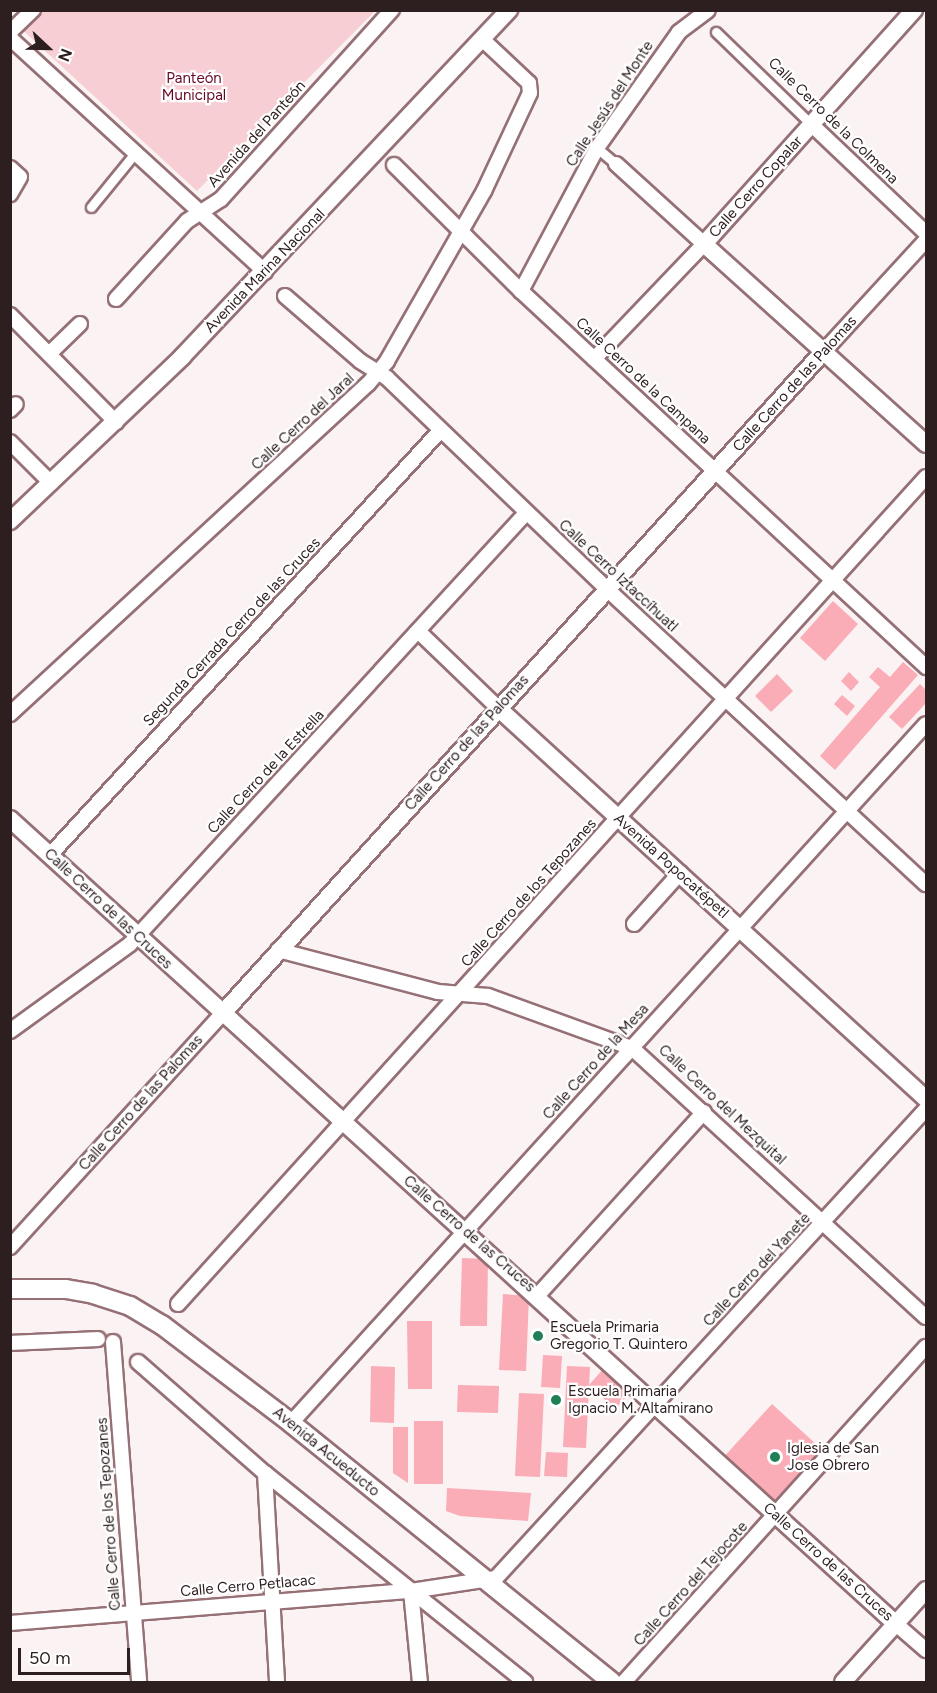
<!DOCTYPE html>
<html>
<head>
<meta charset="utf-8">
<style>
  body { margin:0 }
  #map { position:relative; width:937px; height:1693px; overflow:hidden; background:#fbf2f3; font-family:Figtree,sans-serif }
  div>[style] { position:absolute }
  [style*='--x'] { left:calc(var(--x)*1px); top:calc(var(--y)*1px); width:calc(var(--w)*1px); rotate:calc(var(--a)*1deg) }
  .green>* { inset:0; background:#f7ced3 }
  .building>* { inset:0; background:#faacb7 }
  .roads { filter:drop-shadow(2px 0 #957075) drop-shadow(-2px 0 #957075) drop-shadow(0 2px #957075) drop-shadow(0 -2px #957075) }
  .pedestrian>* { height:9px; margin:-4.5px; padding:0 4.5px; transform-origin:4.5px; border-radius:4.5px; background:#fff }
  .minor>* { height:14px; margin:-7px; padding:0 7px; transform-origin:7px; border-radius:7px; background:#fff }
  .tertiary>* { height:16px; margin:-8px; padding:0 8px; transform-origin:8px; border-radius:8px; background:#fff }
  .secondary>* { height:18px; margin:-9px; padding:0 9px; transform-origin:9px; border-radius:9px; background:#fff }
  .dots>* { width:16px; height:16px; translate:-50% -50%; box-sizing:border-box; border:3px solid #fff; border-radius:50% }
  span { translate:-50% -50%; white-space:nowrap; text-align:center; line-height:1.15; -webkit-text-stroke:4.5px #fff; paint-order:stroke }
  .park-label { font-size:15px; color:#650927 }
  .street-label { font-size:15px; color:#2d1e20 }
  .poi-label { font-size:15px; color:#2d1e20 }
  .left { translate:0 -50%; text-align:left }
  .frame { position:absolute; inset:0; border:12px solid #2d1e20; pointer-events:none }
  .north { position:absolute; left:18px; top:18px; width:60px; height:60px; -webkit-text-stroke:4px #fff; paint-order:stroke; rotate:112deg; font-size:16px; font-weight:700; line-height:24px; text-align:center; color:#2d1e20 }
  .north::after { content:''; display:block; margin:auto; width:21px; height:27px; background:#2d1e20; clip-path:polygon(50% 0,100% 100%,50% 72%,0 100%) }
  .scale { position:absolute; left:18px; top:1648px; width:112px; height:27px; box-sizing:border-box; border:3px solid #2d1e20; border-top:0; padding-left:8px; font-size:18px; line-height:21px; white-space:nowrap; color:#2d1e20; -webkit-text-stroke:4px #fff; paint-order:stroke }
</style>
</head>
<body>
<div id="map">
  <div class="green">
    <i style="clip-path:polygon(35px 10px,375px 11px,197px 191px,18px 26px)"></i>
  </div>
  <div class="building">
    <i style="clip-path:polygon(833px 601px,858px 624px,825px 661px,800px 638px)"></i>
    <i style="clip-path:polygon(903px 662px,918px 675px,835px 770px,820px 756px,880px 687px,869px 677px,878px 667px,890px 677px)"></i>
    <i style="clip-path:polygon(849px 672px,859px 682px,851px 691px,841px 681px)"></i>
    <i style="clip-path:polygon(777px 674px,793px 691px,771px 712px,755px 696px)"></i>
    <i style="clip-path:polygon(920px 684px,926px 690px,926px 703px,902px 729px,889px 717px)"></i>
    <i style="clip-path:polygon(842px 695px,855px 706px,847px 716px,834px 704px)"></i>
    <i style="clip-path:polygon(462px 1258px,488px 1259px,487px 1326px,460px 1326px)"></i>
    <i style="clip-path:polygon(503px 1294px,529px 1296px,526px 1371px,499px 1370px)"></i>
    <i style="clip-path:polygon(407px 1321px,432px 1321px,432px 1389px,408px 1389px)"></i>
    <i style="clip-path:polygon(543px 1355px,562px 1356px,560px 1388px,541px 1387px)"></i>
    <i style="clip-path:polygon(371px 1366px,395px 1367px,394px 1423px,370px 1422px)"></i>
    <i style="clip-path:polygon(567px 1366px,590px 1367px,586px 1448px,563px 1447px)"></i>
    <i style="clip-path:polygon(604px 1368px,630px 1393px,615px 1409px,589px 1385px)"></i>
    <i style="clip-path:polygon(458px 1385px,499px 1386px,498px 1413px,457px 1412px)"></i>
    <i style="clip-path:polygon(519px 1393px,544px 1394px,540px 1477px,515px 1476px)"></i>
    <i style="clip-path:polygon(772px 1404px,828px 1455px,779px 1510px,722px 1459px)"></i>
    <i style="clip-path:polygon(414px 1421px,443px 1421px,443px 1484px,414px 1484px)"></i>
    <i style="clip-path:polygon(393px 1427px,408px 1427px,408px 1483px,393px 1473px)"></i>
    <i style="clip-path:polygon(546px 1452px,568px 1453px,567px 1477px,544px 1476px)"></i>
    <i style="clip-path:polygon(447px 1488px,531px 1493px,528px 1521px,460px 1516px,446px 1511px)"></i>
  </div>
  <div class="roads">
    <div class="pedestrian">
      <i style="--x:716;--y:32;--w:134;--a:44.1"></i>
      <i style="--x:597;--y:148;--w:25;--a:40"></i>
      <i style="--x:91;--y:207;--w:70;--a:-50.8"></i>
    </div>
    <div class="minor">
      <i style="--x:10;--y:32;--w:32;--a:-44"></i>
      <i style="--x:10;--y:38;--w:346;--a:42.5"></i>
      <i style="--x:812;--y:125;--w:157;--a:43.5"></i>
      <i style="--x:394;--y:165;--w:179;--a:44.8"></i>
      <i style="--x:521;--y:291;--w:553;--a:42.87"></i>
      <i style="--x:10;--y:168;--w:13;--a:42"></i>
      <i style="--x:20;--y:177;--w:20;--a:120"></i>
      <i style="--x:521;--y:291;--w:162;--a:-62"></i>
      <i style="--x:597;--y:148;--w:142;--a:-54.7"></i>
      <i style="--x:679;--y:32;--w:36;--a:-37"></i>
      <i style="--x:285;--y:296;--w:99;--a:40.9"></i>
      <i style="--x:360;--y:361;--w:32;--a:32"></i>
      <i style="--x:387;--y:378;--w:306;--a:43.8"></i>
      <i style="--x:608;--y:590;--w:433;--a:42.8"></i>
      <i style="--x:116;--y:299;--w:105;--a:-47.7"></i>
      <i style="--x:187;--y:221;--w:40;--a:-32.9"></i>
      <i style="--x:221;--y:199;--w:255;--a:-47.9"></i>
      <i style="--x:10;--y:315;--w:151;--a:45.3"></i>
      <i style="--x:825;--y:350;--w:149;--a:-47.4"></i>
      <i style="--x:49;--y:354;--w:43;--a:-44.1"></i>
      <i style="--x:594;--y:359;--w:159;--a:-46.3"></i>
      <i style="--x:704;--y:244;--w:119;--a:-137.7"></i>
      <i style="--x:10;--y:410;--w:8;--a:-45"></i>
      <i style="--x:10;--y:442;--w:58;--a:45"></i>
      <i style="--x:418;--y:631;--w:111;--a:43.9"></i>
      <i style="--x:10;--y:714;--w:487;--a:-42.7"></i>
      <i style="--x:368;--y:384;--w:30;--a:-50"></i>
      <i style="--x:387;--y:361;--w:196;--a:-60.3"></i>
      <i style="--x:484;--y:191;--w:108;--a:-64.9"></i>
      <i style="--x:530;--y:93;--w:10;--a:-96"></i>
      <i style="--x:529;--y:83;--w:63;--a:-136.9"></i>
      <i style="--x:50;--y:855;--w:575;--a:-47.4"></i>
      <i style="--x:634;--y:924;--w:69;--a:-48"></i>
      <i style="--x:278;--y:950;--w:165;--a:14.7"></i>
      <i style="--x:438;--y:992;--w:50;--a:4.6"></i>
      <i style="--x:488;--y:996;--w:153;--a:19.9"></i>
      <i style="--x:632;--y:1048;--w:398;--a:42.5"></i>
      <i style="--x:10;--y:1031;--w:148;--a:-35.9"></i>
      <i style="--x:130;--y:944;--w:585;--a:-47.42"></i>
      <i style="--x:10;--y:1247;--w:315;--a:-47.7"></i>
      <i style="--x:538;--y:1295;--w:247;--a:-47.8"></i>
      <i style="--x:178;--y:1304;--w:1115;--a:-47.87"></i>
      <i style="--x:113;--y:1342;--w:341;--a:85.6"></i>
      <i style="--x:10;--y:1343;--w:88;--a:-2.6"></i>
      <i style="--x:138;--y:1362;--w:169;--a:41.2"></i>
      <i style="--x:265;--y:1473;--w:334;--a:38.8"></i>
      <i style="--x:291;--y:1423;--w:944;--a:-47.75"></i>
      <i style="--x:265;--y:1473;--w:209;--a:86.7"></i>
      <i style="--x:411;--y:1591;--w:91;--a:84.4"></i>
      <i style="--x:10;--y:1623;--w:402;--a:-4.6"></i>
      <i style="--x:411;--y:1591;--w:86;--a:-8.7"></i>
      <i style="--x:496;--y:1578;--w:636;--a:-47.48"></i>
      <i style="--x:896;--y:1624;--w:40;--a:41"></i>
      <i style="--x:624;--y:1682;--w:451;--a:-48"></i>
    </div>
    <div class="tertiary">
      <i style="--x:914;--y:10;--w:314;--a:131.9"></i>
      <i style="--x:704;--y:244;--w:299;--a:42"></i>
      <i style="--x:10;--y:521;--w:238;--a:-43.6"></i>
      <i style="--x:182;--y:357;--w:477;--a:-46.7"></i>
      <i style="--x:498;--y:708;--w:580;--a:42.41"></i>
      <i style="--x:10;--y:819;--w:1197;--a:42.26"></i>
      <i style="--x:222;--y:1014;--w:897;--a:-47.76"></i>
      <i style="--x:843;--y:1682;--w:124;--a:-47.9"></i>
    </div>
    <div class="secondary">
      <i style="--x:10;--y:1289;--w:56;--a:0"></i>
      <i style="--x:66;--y:1289;--w:27;--a:10"></i>
      <i style="--x:93;--y:1294;--w:39;--a:18"></i>
      <i style="--x:130;--y:1306;--w:37;--a:31"></i>
      <i style="--x:162;--y:1325;--w:162;--a:37.2"></i>
      <i style="--x:291;--y:1423;--w:412;--a:38.9"></i>
    </div>
  </div>
  <div class="dots">
    <i style="left:538px;top:1336px;background:#207f56"></i>
    <i style="left:556px;top:1400px;background:#207f56"></i>
    <i style="left:775px;top:1457px;background:#207f56"></i>
  </div>
  <div class="park-label">
    <span style="left:194px;top:87px">Panteón<br>Municipal</span>
  </div>
  <div class="street-label">
    <span style="left:610px;top:104px;rotate:-57deg">Calle Jesús del Monte</span>
    <span style="left:833px;top:121px;rotate:44deg">Calle Cerro de la Colmena</span>
    <span style="left:257px;top:134px;rotate:-48deg">Avenida del Panteón</span>
    <span style="left:756px;top:187px;rotate:-48deg">Calle Cerro Copalar</span>
    <span style="left:265px;top:271px;rotate:-46deg">Avenida Marina Nacional</span>
    <span style="left:643px;top:381px;rotate:43deg">Calle Cerro de la Campana</span>
    <span style="left:795px;top:384px;rotate:-48deg">Calle Cerro de las Palomas</span>
    <span style="left:303px;top:422px;rotate:-43deg">Calle Cerro del Jaral</span>
    <span style="left:618px;top:576px;rotate:43deg">Calle Cerro Iztaccíhuatl</span>
    <span style="left:232px;top:632px;rotate:-47deg">Segunda Cerrada Cerro de las Cruces</span>
    <span style="left:467px;top:743px;rotate:-48deg">Calle Cerro de las Palomas</span>
    <span style="left:266px;top:772px;rotate:-47deg">Calle Cerro de la Estrella</span>
    <span style="left:671px;top:866px;rotate:42deg">Avenida Popocatépetl</span>
    <span style="left:529px;top:893px;rotate:-48deg">Calle Cerro de los Tepozanes</span>
    <span style="left:108px;top:909px;rotate:43deg">Calle Cerro de las Cruces</span>
    <span style="left:596px;top:1062px;rotate:-48deg">Calle Cerro de la Mesa</span>
    <span style="left:141px;top:1103px;rotate:-48deg">Calle Cerro de las Palomas</span>
    <span style="left:722px;top:1105px;rotate:43deg">Calle Cerro del Mezquital</span>
    <span style="left:469px;top:1234px;rotate:41deg">Calle Cerro de las Cruces</span>
    <span style="left:757px;top:1270px;rotate:-47deg">Calle Cerro del Yanete</span>
    <span style="left:326px;top:1452px;rotate:39deg">Avenida Acueducto</span>
    <span style="left:109px;top:1514px;rotate:-94deg">Calle Cerro de los Tepozanes</span>
    <span style="left:828px;top:1562px;rotate:42deg">Calle Cerro de las Cruces</span>
    <span style="left:691px;top:1584px;rotate:-48deg">Calle Cerro del Tejocote</span>
    <span style="left:248px;top:1586px;rotate:-5deg">Calle Cerro Petlacac</span>
  </div>
  <div class="poi-label">
    <span class="left" style="left:550px;top:1336px">Escuela Primaria<br>Gregorio T. Quintero</span>
    <span class="left" style="left:568px;top:1400px">Escuela Primaria<br>Ignacio M. Altamirano</span>
    <span class="left" style="left:787px;top:1457px">Iglesia de San<br>Jose Obrero</span>
  </div>
  <div class="frame"></div>
  <div class="north">N</div>
  <div class="scale">50 m</div>
</div>
</body>
</html>
